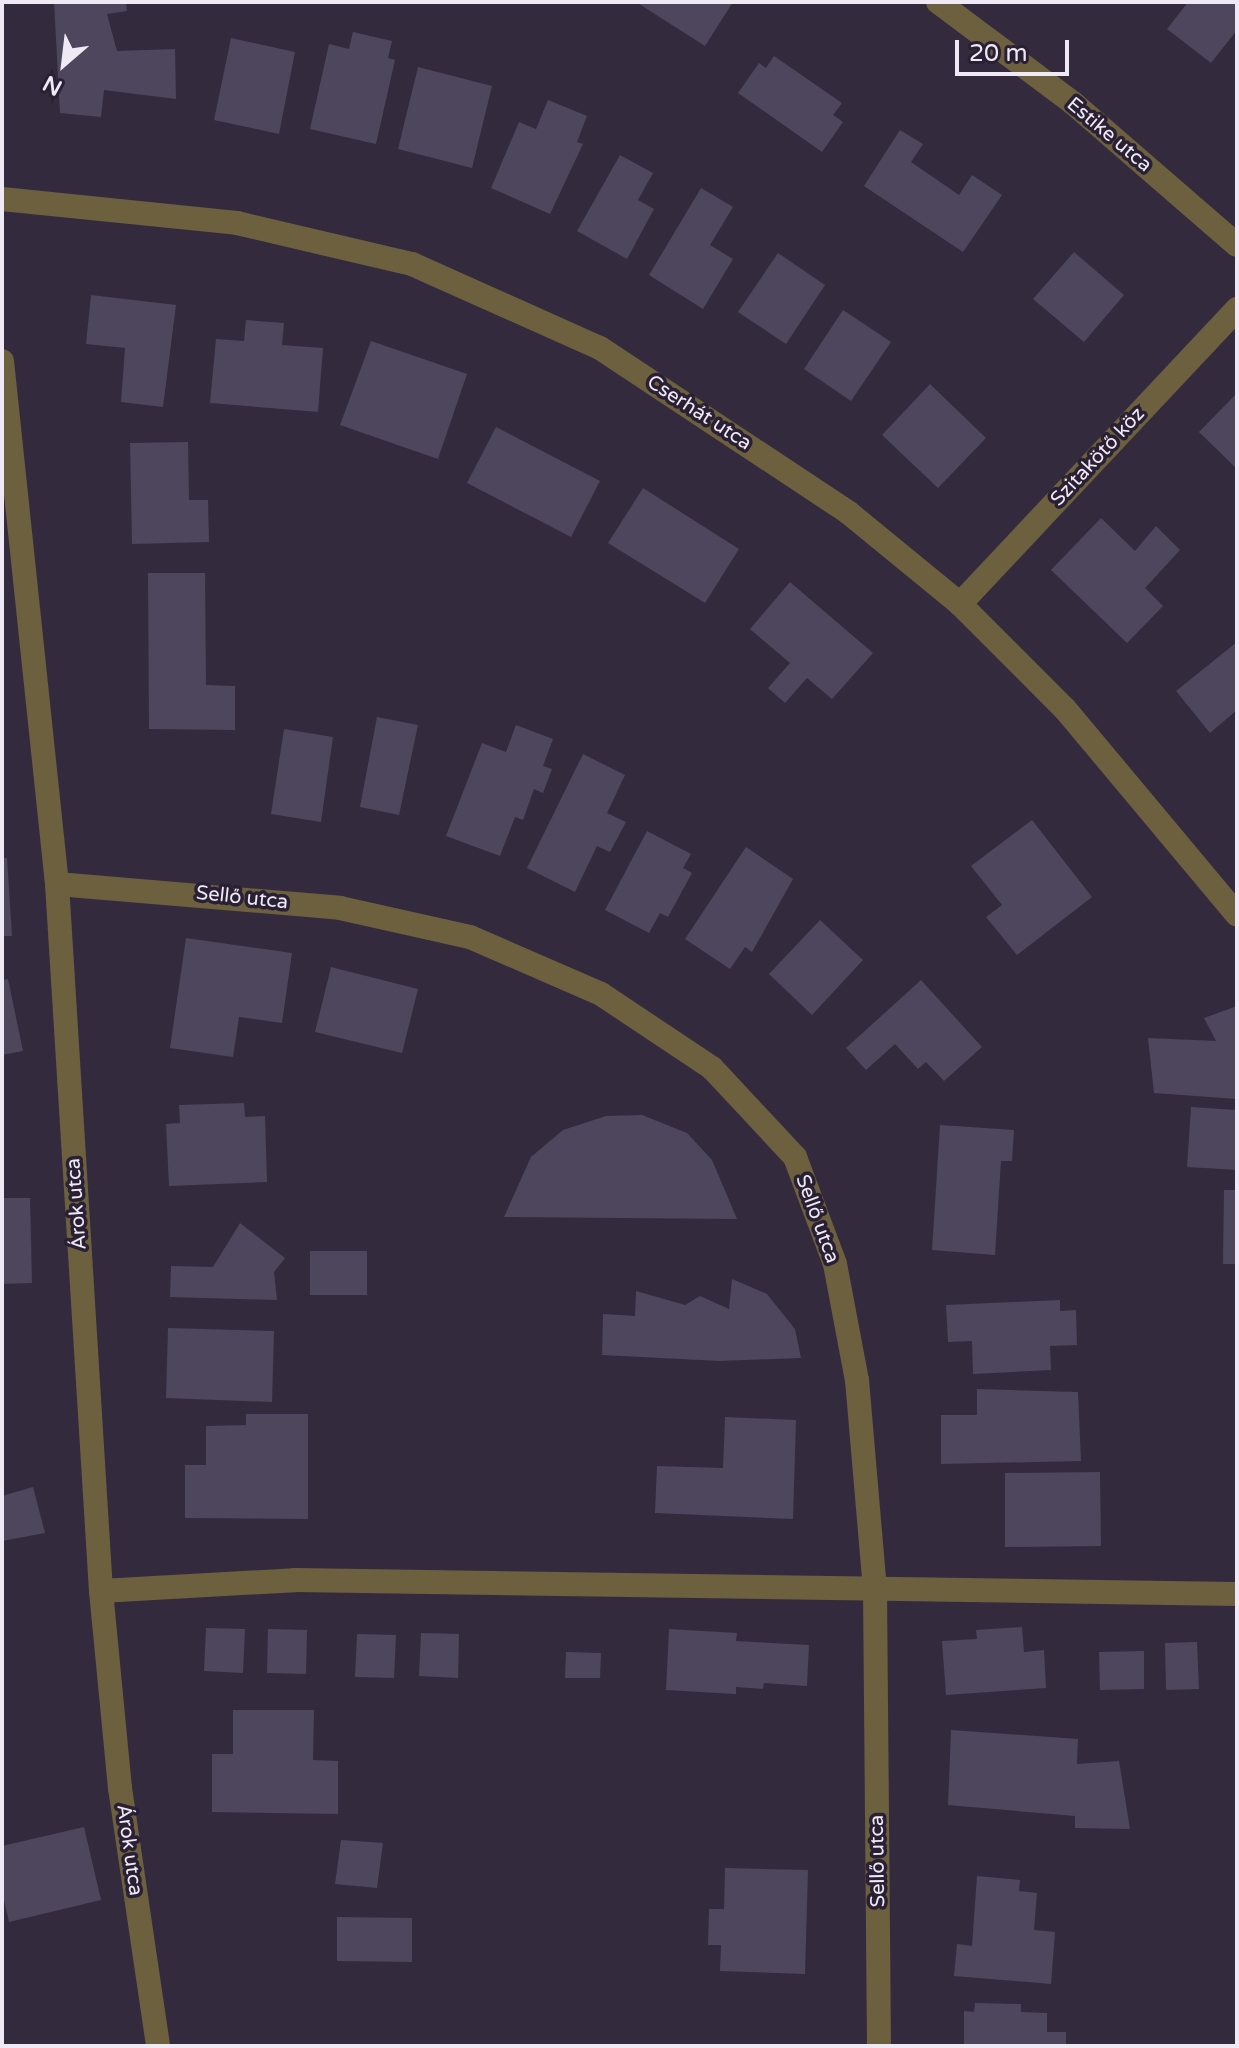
<!DOCTYPE html>
<html>
<head>
<meta charset="utf-8">
<style>
  body { margin:0 }
  #map { position:relative; width:1239px; height:2048px; overflow:hidden; background:#332a3e; font-family:"Varela Round",sans-serif }
  div>[style] { position:absolute }
  [style*='--x'] { left:calc(var(--x)*1px); top:calc(var(--y)*1px); width:calc(var(--w)*1px); rotate:calc(var(--a)*1deg) }
  .building>* { inset:0; background:#4e465c }
  .minor>* { height:24px; margin:-12px; padding:0 12px; transform-origin:12px; border-radius:12px; background:#6c603f }
  span { translate:-50% -50%; white-space:nowrap; text-align:center; line-height:1.15; -webkit-text-stroke:7px #292033; paint-order:stroke }
  .street-label { font-size:20px; color:#efe9f6 }
  .frame { position:absolute; inset:0; border:4px solid #efe9f6; pointer-events:none }
  .north { position:absolute; left:24px; top:24px; width:80px; height:80px; -webkit-text-stroke:6px #292033; paint-order:stroke; rotate:208deg; font-size:22px; font-weight:700; line-height:32px; text-align:center; color:#efe9f6 }
  .north::after { content:''; display:block; margin:auto; width:28px; height:36px; background:#efe9f6; clip-path:polygon(50% 0,100% 100%,50% 72%,0 100%) }
  .scale { position:absolute; left:955px; top:40px; width:114px; height:36px; box-sizing:border-box; border:4px solid #efe9f6; border-top:0; padding-left:10px; font-size:24px; line-height:28px; white-space:nowrap; color:#efe9f6; -webkit-text-stroke:6px #292033; paint-order:stroke }
</style>
</head>
<body>
<div id="map">
  <div class="building">
    <i style="clip-path:polygon(54px 2px,126px 2px,127px 11px,107px 14px,117px 51px,175px 49px,176px 99px,104px 90px,101px 117px,60px 113px)"></i>
    <i style="clip-path:polygon(636px 2px,733px 2px,705px 46px)"></i>
    <i style="clip-path:polygon(1188px 2px,1237px 2px,1237px 30px,1211px 63px,1167px 29px)"></i>
    <i style="clip-path:polygon(353px 32px,392px 41px,388px 58px,395px 60px,376px 144px,310px 129px,329px 44px,349px 49px)"></i>
    <i style="clip-path:polygon(231px 38px,295px 52px,279px 134px,214px 120px)"></i>
    <i style="clip-path:polygon(774px 56px,842px 103px,833px 115px,843px 122px,822px 152px,738px 93px,759px 63px,766px 68px)"></i>
    <i style="clip-path:polygon(418px 67px,492px 86px,472px 168px,398px 149px)"></i>
    <i style="clip-path:polygon(548px 100px,587px 116px,577px 142px,583px 144px,550px 214px,491px 188px,519px 122px,536px 129px)"></i>
    <i style="clip-path:polygon(900px 130px,923px 144px,911px 162px,959px 195px,972px 175px,1002px 195px,963px 252px,864px 186px)"></i>
    <i style="clip-path:polygon(620px 155px,653px 173px,638px 200px,654px 209px,627px 259px,577px 231px)"></i>
    <i style="clip-path:polygon(701px 188px,733px 207px,710px 245px,733px 259px,703px 309px,649px 275px)"></i>
    <i style="clip-path:polygon(1074px 252px,1124px 295px,1084px 342px,1033px 299px)"></i>
    <i style="clip-path:polygon(778px 253px,825px 285px,786px 344px,738px 312px)"></i>
    <i style="clip-path:polygon(91px 295px,176px 305px,163px 407px,121px 402px,125px 348px,86px 344px)"></i>
    <i style="clip-path:polygon(843px 310px,891px 342px,851px 401px,804px 369px)"></i>
    <i style="clip-path:polygon(246px 320px,284px 323px,282px 345px,323px 348px,318px 412px,210px 403px,216px 339px,244px 341px)"></i>
    <i style="clip-path:polygon(371px 341px,467px 374px,438px 459px,340px 425px)"></i>
    <i style="clip-path:polygon(930px 384px,986px 438px,938px 488px,882px 435px)"></i>
    <i style="clip-path:polygon(1237px 393px,1237px 469px,1199px 432px)"></i>
    <i style="clip-path:polygon(496px 427px,600px 481px,571px 537px,467px 483px)"></i>
    <i style="clip-path:polygon(188px 442px,189px 500px,208px 500px,209px 542px,132px 544px,130px 443px)"></i>
    <i style="clip-path:polygon(643px 488px,739px 549px,705px 603px,608px 543px)"></i>
    <i style="clip-path:polygon(1101px 518px,1135px 551px,1156px 526px,1180px 550px,1145px 588px,1163px 606px,1127px 643px,1051px 570px)"></i>
    <i style="clip-path:polygon(148px 573px,205px 573px,206px 685px,235px 686px,235px 730px,149px 729px)"></i>
    <i style="clip-path:polygon(790px 582px,873px 653px,832px 699px,807px 678px,785px 703px,768px 688px,790px 663px,750px 629px)"></i>
    <i style="clip-path:polygon(1237px 642px,1237px 710px,1210px 733px,1176px 691px)"></i>
    <i style="clip-path:polygon(377px 717px,418px 725px,399px 815px,360px 807px)"></i>
    <i style="clip-path:polygon(516px 725px,553px 739px,543px 766px,552px 769px,543px 793px,534px 789px,523px 820px,515px 817px,500px 856px,446px 836px,482px 743px,506px 752px)"></i>
    <i style="clip-path:polygon(284px 729px,333px 737px,321px 822px,271px 814px)"></i>
    <i style="clip-path:polygon(583px 754px,625px 775px,607px 813px,626px 822px,610px 852px,597px 846px,575px 892px,527px 868px)"></i>
    <i style="clip-path:polygon(1032px 820px,1092px 897px,1017px 955px,986px 917px,1002px 905px,971px 866px)"></i>
    <i style="clip-path:polygon(647px 831px,691px 854px,683px 868px,692px 873px,668px 917px,660px 913px,649px 933px,605px 910px)"></i>
    <i style="clip-path:polygon(746px 847px,793px 879px,752px 952px,745px 947px,730px 969px,685px 939px)"></i>
    <i style="clip-path:polygon(2px 858px,7px 858px,12px 936px,2px 936px)"></i>
    <i style="clip-path:polygon(820px 920px,863px 960px,812px 1015px,769px 974px)"></i>
    <i style="clip-path:polygon(186px 938px,292px 953px,282px 1023px,239px 1017px,233px 1057px,170px 1048px)"></i>
    <i style="clip-path:polygon(331px 967px,418px 989px,402px 1053px,315px 1032px)"></i>
    <i style="clip-path:polygon(8px 979px,23px 1051px,2px 1055px,2px 980px)"></i>
    <i style="clip-path:polygon(921px 980px,982px 1047px,944px 1081px,926px 1062px,918px 1069px,895px 1044px,866px 1070px,846px 1048px)"></i>
    <i style="clip-path:polygon(1237px 1006px,1237px 1099px,1154px 1093px,1148px 1038px,1216px 1041px,1204px 1018px)"></i>
    <i style="clip-path:polygon(244px 1103px,245px 1117px,265px 1116px,267px 1182px,169px 1186px,166px 1124px,180px 1123px,179px 1105px)"></i>
    <i style="clip-path:polygon(1191px 1107px,1237px 1110px,1237px 1170px,1187px 1167px)"></i>
    <i style="clip-path:polygon(642px 1115px,687px 1133px,712px 1160px,737px 1219px,504px 1217px,531px 1157px,563px 1130px,606px 1116px)"></i>
    <i style="clip-path:polygon(940px 1125px,1014px 1130px,1012px 1161px,1001px 1161px,995px 1255px,932px 1250px)"></i>
    <i style="clip-path:polygon(1224px 1190px,1237px 1190px,1237px 1264px,1223px 1264px)"></i>
    <i style="clip-path:polygon(2px 1198px,30px 1198px,32px 1283px,2px 1284px)"></i>
    <i style="clip-path:polygon(240px 1223px,285px 1258px,274px 1272px,277px 1300px,170px 1297px,171px 1266px,213px 1267px)"></i>
    <i style="clip-path:polygon(310px 1251px,367px 1251px,367px 1295px,310px 1295px)"></i>
    <i style="clip-path:polygon(732px 1279px,767px 1294px,795px 1329px,801px 1358px,720px 1361px,602px 1355px,603px 1314px,635px 1316px,636px 1291px,685px 1305px,700px 1296px,729px 1309px)"></i>
    <i style="clip-path:polygon(1060px 1300px,1060px 1311px,1076px 1310px,1077px 1345px,1050px 1346px,1051px 1370px,973px 1374px,972px 1341px,948px 1342px,946px 1305px)"></i>
    <i style="clip-path:polygon(168px 1328px,274px 1331px,272px 1402px,166px 1398px)"></i>
    <i style="clip-path:polygon(977px 1389px,1078px 1392px,1081px 1461px,941px 1464px,941px 1415px,977px 1415px)"></i>
    <i style="clip-path:polygon(246px 1414px,308px 1414px,308px 1519px,185px 1518px,185px 1465px,206px 1465px,206px 1426px,246px 1425px)"></i>
    <i style="clip-path:polygon(725px 1417px,796px 1420px,793px 1519px,655px 1513px,657px 1466px,723px 1468px)"></i>
    <i style="clip-path:polygon(1100px 1472px,1101px 1546px,1005px 1547px,1005px 1473px)"></i>
    <i style="clip-path:polygon(33px 1487px,45px 1533px,2px 1541px,2px 1496px)"></i>
    <i style="clip-path:polygon(1022px 1627px,1024px 1652px,1044px 1650px,1046px 1688px,946px 1695px,942px 1641px,977px 1639px,976px 1630px)"></i>
    <i style="clip-path:polygon(206px 1628px,245px 1629px,243px 1673px,204px 1671px)"></i>
    <i style="clip-path:polygon(268px 1629px,307px 1630px,306px 1674px,267px 1673px)"></i>
    <i style="clip-path:polygon(669px 1629px,737px 1633px,736px 1641px,809px 1645px,807px 1686px,764px 1683px,763px 1689px,736px 1687px,736px 1694px,666px 1690px)"></i>
    <i style="clip-path:polygon(421px 1633px,459px 1634px,458px 1678px,419px 1676px)"></i>
    <i style="clip-path:polygon(357px 1634px,396px 1635px,394px 1678px,355px 1677px)"></i>
    <i style="clip-path:polygon(1197px 1642px,1199px 1689px,1166px 1690px,1165px 1643px)"></i>
    <i style="clip-path:polygon(1144px 1651px,1144px 1689px,1100px 1690px,1099px 1652px)"></i>
    <i style="clip-path:polygon(566px 1652px,601px 1653px,600px 1678px,565px 1678px)"></i>
    <i style="clip-path:polygon(233px 1710px,314px 1710px,313px 1760px,338px 1761px,338px 1814px,212px 1812px,212px 1754px,233px 1754px)"></i>
    <i style="clip-path:polygon(951px 1730px,1078px 1739px,1077px 1764px,1119px 1761px,1130px 1829px,1075px 1828px,1075px 1816px,948px 1805px)"></i>
    <i style="clip-path:polygon(84px 1827px,101px 1900px,9px 1922px,2px 1891px,2px 1846px)"></i>
    <i style="clip-path:polygon(341px 1840px,383px 1843px,377px 1888px,335px 1884px)"></i>
    <i style="clip-path:polygon(725px 1868px,808px 1870px,805px 1974px,720px 1971px,721px 1945px,708px 1945px,709px 1909px,724px 1909px)"></i>
    <i style="clip-path:polygon(977px 1876px,1020px 1880px,1019px 1891px,1037px 1893px,1034px 1930px,1055px 1932px,1051px 1984px,954px 1976px,957px 1944px,972px 1946px)"></i>
    <i style="clip-path:polygon(337px 1917px,412px 1918px,412px 1962px,337px 1961px)"></i>
    <i style="clip-path:polygon(975px 2003px,1021px 2004px,1021px 2012px,1047px 2013px,1047px 2032px,1066px 2032px,1066px 2046px,964px 2046px,964px 2011px,974px 2012px)"></i>
  </div>
  <div class="minor">
    <i style="--x:938;--y:2;--w:169;--a:36.8"></i>
    <i style="--x:1073;--y:103;--w:217;--a:40.9"></i>
    <i style="--x:2;--y:199;--w:236;--a:5.8"></i>
    <i style="--x:237;--y:223;--w:180;--a:13.2"></i>
    <i style="--x:412;--y:264;--w:206;--a:24.1"></i>
    <i style="--x:600;--y:348;--w:299;--a:33.5"></i>
    <i style="--x:849;--y:513;--w:144;--a:39.3"></i>
    <i style="--x:960;--y:604;--w:148;--a:45"></i>
    <i style="--x:1065;--y:709;--w:268;--a:50.1"></i>
    <i style="--x:2;--y:361;--w:526;--a:84"></i>
    <i style="--x:57;--y:884;--w:708;--a:86.44"></i>
    <i style="--x:101;--y:1591;--w:198;--a:84.5"></i>
    <i style="--x:120;--y:1788;--w:261;--a:81.6"></i>
    <i style="--x:960;--y:604;--w:405;--a:-46.8"></i>
    <i style="--x:57;--y:884;--w:284;--a:4.8"></i>
    <i style="--x:340;--y:908;--w:133;--a:12.6"></i>
    <i style="--x:470;--y:937;--w:143;--a:23.5"></i>
    <i style="--x:601;--y:994;--w:133;--a:33.7"></i>
    <i style="--x:712;--y:1068;--w:122;--a:47"></i>
    <i style="--x:795;--y:1157;--w:114;--a:69.5"></i>
    <i style="--x:835;--y:1264;--w:118;--a:79.3"></i>
    <i style="--x:857;--y:1380;--w:209;--a:85.1"></i>
    <i style="--x:875;--y:1588;--w:458;--a:89.5"></i>
    <i style="--x:101;--y:1591;--w:194;--a:-3.2"></i>
    <i style="--x:295;--y:1580;--w:942;--a:0.85"></i>
  </div>
  <div class="street-label">
    <span style="left:1109px;top:135px;rotate:40deg">Estike utca</span>
    <span style="left:699px;top:413px;rotate:33deg">Cserhát utca</span>
    <span style="left:1098px;top:457px;rotate:-47deg">Szitakötő köz</span>
    <span style="left:242px;top:898px;rotate:6deg">Sellő utca</span>
    <span style="left:77px;top:1204px;rotate:-94deg">Árok utca</span>
    <span style="left:817px;top:1219px;rotate:70deg">Sellő utca</span>
    <span style="left:129px;top:1850px;rotate:82deg">Árok utca</span>
    <span style="left:878px;top:1861px;rotate:-91deg">Sellő utca</span>
  </div>
  <div class="frame"></div>
  <div class="north">N</div>
  <div class="scale">20 m</div>
</div>
</body>
</html>
